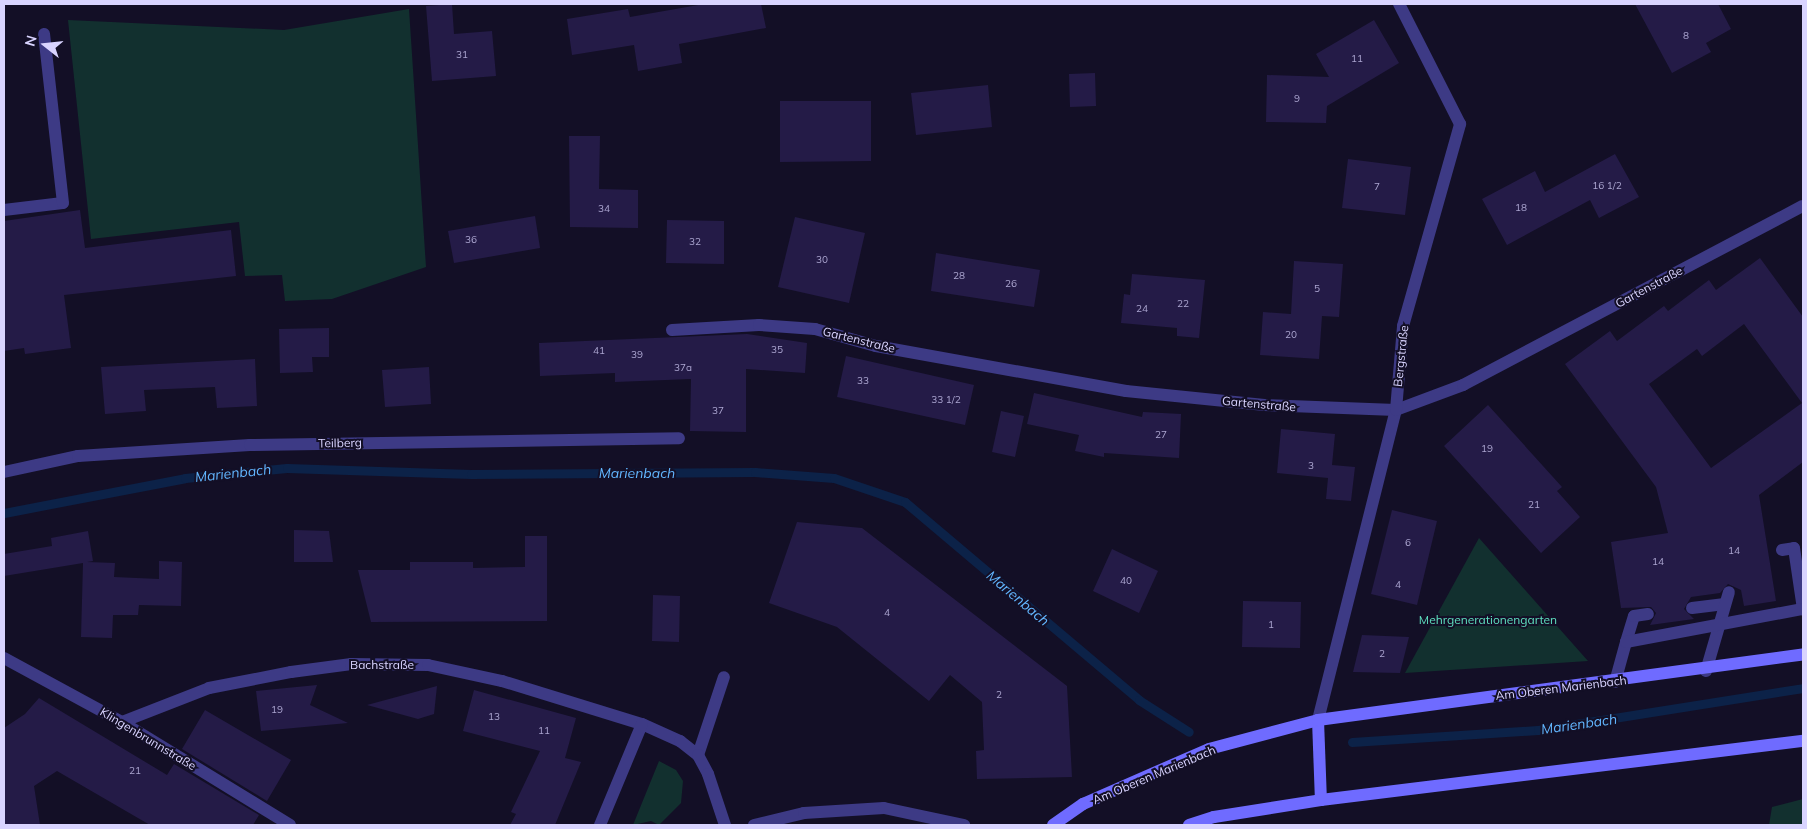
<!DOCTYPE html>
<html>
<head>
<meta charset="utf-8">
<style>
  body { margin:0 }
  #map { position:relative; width:1807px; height:829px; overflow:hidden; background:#130f26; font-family:Mulish,sans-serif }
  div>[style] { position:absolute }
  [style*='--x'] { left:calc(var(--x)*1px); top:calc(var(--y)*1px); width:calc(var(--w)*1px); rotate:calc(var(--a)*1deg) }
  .green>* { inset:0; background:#12302f }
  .stream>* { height:9px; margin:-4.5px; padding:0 4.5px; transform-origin:4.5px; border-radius:4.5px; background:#0c2248 }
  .building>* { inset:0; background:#241b47 }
  .service>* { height:12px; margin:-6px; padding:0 6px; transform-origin:6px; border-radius:6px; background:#3d3a85 }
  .minor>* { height:12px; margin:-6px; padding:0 6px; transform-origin:6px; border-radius:6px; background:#3d3a85 }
  .secondary>* { height:12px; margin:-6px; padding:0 6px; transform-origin:6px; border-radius:6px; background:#6f6bff }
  span { translate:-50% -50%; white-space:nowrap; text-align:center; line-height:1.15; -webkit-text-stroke:4px #130f26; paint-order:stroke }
  .number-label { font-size:10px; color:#aca6d1 }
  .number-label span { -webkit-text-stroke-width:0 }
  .street-label { font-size:12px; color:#d9d4ff }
  .park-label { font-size:12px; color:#5fe0c0 }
  .water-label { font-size:14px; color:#62b6ff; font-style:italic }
  .frame { position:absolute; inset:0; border:5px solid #d9d4ff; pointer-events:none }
  .north { position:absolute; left:20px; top:20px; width:50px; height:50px; -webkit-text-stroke:4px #130f26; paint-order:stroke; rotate:286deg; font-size:14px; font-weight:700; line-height:20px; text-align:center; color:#d9d4ff }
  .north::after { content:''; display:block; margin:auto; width:18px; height:22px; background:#d9d4ff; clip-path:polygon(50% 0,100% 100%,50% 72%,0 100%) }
</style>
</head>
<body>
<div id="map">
  <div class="green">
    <i style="clip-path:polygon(409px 9px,426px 267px,332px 299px,285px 301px,282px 275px,245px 276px,239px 222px,91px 239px,68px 20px,284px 30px)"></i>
    <i style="clip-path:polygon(1479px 538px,1588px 661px,1405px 673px)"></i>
    <i style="clip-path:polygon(659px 761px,676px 770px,683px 781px,681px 803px,659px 825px,651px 821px,633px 825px)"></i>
    <i style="clip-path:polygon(1803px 799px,1803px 825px,1769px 825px,1772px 807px)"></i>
  </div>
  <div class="stream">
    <i style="--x:4;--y:513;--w:184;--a:-10.9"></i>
    <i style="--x:185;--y:478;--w:102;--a:-5.6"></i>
    <i style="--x:287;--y:468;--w:184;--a:1.9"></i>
    <i style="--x:471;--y:474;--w:284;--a:-0.4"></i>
    <i style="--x:755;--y:472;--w:79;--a:4.3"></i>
    <i style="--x:834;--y:478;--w:75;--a:18.7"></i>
    <i style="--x:905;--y:502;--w:307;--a:40.2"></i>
    <i style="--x:1139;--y:700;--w:59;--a:32.6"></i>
    <i style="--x:1352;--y:742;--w:186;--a:-3.7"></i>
    <i style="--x:1538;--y:730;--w:268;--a:-9"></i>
  </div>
  <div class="building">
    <i style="clip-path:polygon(452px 4px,454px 34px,492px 31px,496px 76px,432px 81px,426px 6px)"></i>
    <i style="clip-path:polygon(704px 4px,761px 4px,766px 28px,679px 44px,682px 63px,638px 71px,634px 45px,572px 55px,567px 19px,628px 9px,630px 17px)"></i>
    <i style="clip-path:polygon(1635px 4px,1718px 4px,1731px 29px,1706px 43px,1711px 52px,1672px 73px)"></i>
    <i style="clip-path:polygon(1374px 20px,1399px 63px,1327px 106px,1326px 123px,1266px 122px,1267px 75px,1329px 77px,1316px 54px)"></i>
    <i style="clip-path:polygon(1095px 73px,1096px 106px,1070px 107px,1069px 74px)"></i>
    <i style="clip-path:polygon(988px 85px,992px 127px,916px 135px,911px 93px)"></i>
    <i style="clip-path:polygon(780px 101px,871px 101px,871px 161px,780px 162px)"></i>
    <i style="clip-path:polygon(569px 136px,600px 136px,599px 189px,638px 190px,638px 228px,570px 227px)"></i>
    <i style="clip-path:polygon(1615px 154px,1639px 197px,1599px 218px,1590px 200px,1507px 245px,1482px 199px,1535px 171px,1545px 192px)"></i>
    <i style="clip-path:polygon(1348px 159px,1411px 167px,1405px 215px,1342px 208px)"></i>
    <i style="clip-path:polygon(80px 210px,85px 248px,231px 230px,236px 276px,64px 295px,71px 348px,25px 354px,24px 348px,4px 351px,4px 221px)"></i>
    <i style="clip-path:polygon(535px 216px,540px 248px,454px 263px,448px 231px)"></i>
    <i style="clip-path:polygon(795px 217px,865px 233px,849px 303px,778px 287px)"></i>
    <i style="clip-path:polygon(667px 220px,724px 221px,724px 264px,666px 263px)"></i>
    <i style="clip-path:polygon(936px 253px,1040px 270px,1034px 307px,931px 291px)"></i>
    <i style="clip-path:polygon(evenodd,1760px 258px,1803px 317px,1803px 462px,1759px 495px,1776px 601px,1744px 606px,1741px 590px,1728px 584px,1720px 593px,1691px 597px,1684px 609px,1694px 619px,1650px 625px,1656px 613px,1651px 607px,1621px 608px,1611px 542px,1668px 533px,1656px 487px,1565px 364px,1610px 331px,1617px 341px,1664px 306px,1668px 311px,1709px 280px,1716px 290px,1760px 258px,1744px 324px,1802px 403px,1711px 468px,1649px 384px,1697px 349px,1702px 356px,1744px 324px)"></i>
    <i style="clip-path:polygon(1294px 261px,1343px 264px,1339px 317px,1322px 316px,1319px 359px,1260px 355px,1263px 312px,1291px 314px)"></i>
    <i style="clip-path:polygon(1132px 274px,1205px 280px,1199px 338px,1177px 336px,1177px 328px,1121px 323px,1124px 294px,1130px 295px)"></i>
    <i style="clip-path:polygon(329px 328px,329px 357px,312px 357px,313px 372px,280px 373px,279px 329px)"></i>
    <i style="clip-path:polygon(747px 334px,807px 343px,805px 373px,746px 369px,746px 432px,690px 431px,691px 379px,615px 382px,615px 373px,540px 376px,539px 343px)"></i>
    <i style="clip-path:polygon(846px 356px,974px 385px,965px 425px,837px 397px)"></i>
    <i style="clip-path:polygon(255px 359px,257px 406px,217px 408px,215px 387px,144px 390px,146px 411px,105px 414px,101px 367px)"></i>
    <i style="clip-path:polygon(429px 367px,431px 404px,385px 407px,382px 370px)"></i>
    <i style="clip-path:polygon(1034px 393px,1142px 417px,1143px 412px,1181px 414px,1179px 458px,1104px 453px,1104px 457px,1075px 451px,1079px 435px,1027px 424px)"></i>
    <i style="clip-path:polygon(1488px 405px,1562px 487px,1557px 491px,1580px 517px,1541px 553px,1444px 446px)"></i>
    <i style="clip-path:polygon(1001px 411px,1024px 416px,1015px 457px,992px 452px)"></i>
    <i style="clip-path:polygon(1281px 429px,1335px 434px,1332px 465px,1355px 467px,1351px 501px,1326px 499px,1328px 478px,1277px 473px)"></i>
    <i style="clip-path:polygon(1392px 510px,1437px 521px,1417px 605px,1371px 594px)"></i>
    <i style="clip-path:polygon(797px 522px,862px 528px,1067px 686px,1072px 777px,977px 779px,976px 751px,984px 750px,982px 702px,950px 675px,929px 701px,837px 627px,769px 603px)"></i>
    <i style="clip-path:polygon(294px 530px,329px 531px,333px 562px,294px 562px)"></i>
    <i style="clip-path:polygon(88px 531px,93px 561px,87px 562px,115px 563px,114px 577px,159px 579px,159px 561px,182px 562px,181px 606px,139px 605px,138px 615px,113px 615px,112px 638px,81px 637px,83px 563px,4px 576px,4px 554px,52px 546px,51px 538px)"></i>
    <i style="clip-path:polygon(525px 536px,547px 536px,547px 621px,371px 622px,358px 570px,410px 570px,410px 562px,473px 562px,473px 568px,525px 567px)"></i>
    <i style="clip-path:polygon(1112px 549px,1158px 571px,1139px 613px,1093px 591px)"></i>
    <i style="clip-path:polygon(653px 595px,680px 596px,679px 642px,652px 641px)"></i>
    <i style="clip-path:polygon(1243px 601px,1301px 602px,1300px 648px,1242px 647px)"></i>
    <i style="clip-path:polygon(1362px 635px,1409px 637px,1400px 673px,1353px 672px)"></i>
    <i style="clip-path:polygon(317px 685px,310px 705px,348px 723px,261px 731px,256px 691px)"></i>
    <i style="clip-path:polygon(437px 686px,434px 714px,418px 719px,367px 705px)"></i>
    <i style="clip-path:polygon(474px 690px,576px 718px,565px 758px,581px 762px,555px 825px,510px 825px,516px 814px,511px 812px,540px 751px,463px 731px)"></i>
    <i style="clip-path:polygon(39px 698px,167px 775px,174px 764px,259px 815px,253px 825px,150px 825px,57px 771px,34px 786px,40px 825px,4px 825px,4px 728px,25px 714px)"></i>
    <i style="clip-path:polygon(205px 710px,291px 760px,267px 801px,182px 749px)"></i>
  </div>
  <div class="service">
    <i style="--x:4;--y:210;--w:59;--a:-6.8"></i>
    <i style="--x:63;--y:203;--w:170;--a:-96.4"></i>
    <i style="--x:1782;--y:550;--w:12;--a:-9"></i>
    <i style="--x:1794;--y:548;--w:62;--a:81.6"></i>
    <i style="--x:1692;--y:608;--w:33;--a:-7"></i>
    <i style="--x:1626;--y:642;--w:27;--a:-73"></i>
    <i style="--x:1634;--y:616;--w:14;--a:-8"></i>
    <i style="--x:1706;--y:671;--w:82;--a:-73.8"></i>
    <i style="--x:1615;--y:682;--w:41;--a:-74.6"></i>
    <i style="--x:1626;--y:642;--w:180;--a:-10.6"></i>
    <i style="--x:698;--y:755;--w:82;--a:-71.6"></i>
  </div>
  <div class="minor">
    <i style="--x:672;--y:330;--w:87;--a:-3.3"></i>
    <i style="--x:759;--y:325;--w:56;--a:4.1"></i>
    <i style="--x:815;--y:329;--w:63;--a:15.6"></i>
    <i style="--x:876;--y:346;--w:254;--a:10.2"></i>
    <i style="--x:1126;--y:391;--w:139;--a:5.8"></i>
    <i style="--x:1264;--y:405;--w:132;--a:2.2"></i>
    <i style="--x:1396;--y:410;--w:72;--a:-20.5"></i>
    <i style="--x:1463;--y:385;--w:384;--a:-27.8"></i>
    <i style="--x:4;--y:472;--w:76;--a:-12.2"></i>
    <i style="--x:78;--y:456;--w:172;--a:-3.7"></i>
    <i style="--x:250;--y:445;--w:429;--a:-0.9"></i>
    <i style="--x:4;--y:658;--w:134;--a:28.5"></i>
    <i style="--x:122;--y:722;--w:197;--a:31.5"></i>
    <i style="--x:1318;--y:720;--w:320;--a:-75.9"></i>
    <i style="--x:1396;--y:410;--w:84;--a:-85.2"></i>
    <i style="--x:1403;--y:326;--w:210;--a:-74.2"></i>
    <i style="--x:1460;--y:124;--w:135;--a:-116.9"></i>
    <i style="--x:122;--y:722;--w:93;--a:-21.3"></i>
    <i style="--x:209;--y:688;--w:84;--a:-11"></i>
    <i style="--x:291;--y:672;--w:61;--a:-7.6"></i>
    <i style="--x:351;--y:664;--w:77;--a:0.7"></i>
    <i style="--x:428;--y:665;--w:76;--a:12.2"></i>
    <i style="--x:502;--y:681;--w:146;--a:17.1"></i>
    <i style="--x:642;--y:724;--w:42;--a:24.1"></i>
    <i style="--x:680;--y:741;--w:23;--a:38"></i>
    <i style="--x:698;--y:755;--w:21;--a:62"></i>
    <i style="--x:708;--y:774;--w:54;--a:71.6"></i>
    <i style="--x:600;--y:825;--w:109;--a:-67.4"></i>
    <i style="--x:754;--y:825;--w:51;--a:-13.5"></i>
    <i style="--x:804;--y:813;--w:80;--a:-3.6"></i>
    <i style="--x:884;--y:808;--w:82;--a:12"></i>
  </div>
  <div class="secondary">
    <i style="--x:1318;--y:720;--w:80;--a:87.9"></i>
    <i style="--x:1053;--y:825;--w:37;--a:-35"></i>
    <i style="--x:1083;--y:804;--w:137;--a:-23.6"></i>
    <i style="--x:1209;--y:749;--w:113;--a:-14.9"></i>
    <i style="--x:1318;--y:720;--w:489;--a:-7.7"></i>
    <i style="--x:1189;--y:825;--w:26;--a:-18"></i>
    <i style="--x:1214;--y:817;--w:108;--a:-9"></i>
    <i style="--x:1321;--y:800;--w:486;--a:-7"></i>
  </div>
  <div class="number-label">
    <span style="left:1686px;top:36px">8</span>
    <span style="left:462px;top:55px">31</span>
    <span style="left:1357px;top:59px">11</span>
    <span style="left:1297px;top:99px">9</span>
    <span style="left:1607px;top:186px">16 1/2</span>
    <span style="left:1377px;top:187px">7</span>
    <span style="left:1521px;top:208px">18</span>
    <span style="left:604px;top:209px">34</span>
    <span style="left:471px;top:240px">36</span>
    <span style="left:695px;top:242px">32</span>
    <span style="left:822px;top:260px">30</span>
    <span style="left:959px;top:276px">28</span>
    <span style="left:1011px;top:284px">26</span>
    <span style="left:1317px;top:289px">5</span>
    <span style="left:1183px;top:304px">22</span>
    <span style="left:1142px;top:309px">24</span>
    <span style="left:1291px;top:335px">20</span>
    <span style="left:777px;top:350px">35</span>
    <span style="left:599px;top:351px">41</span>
    <span style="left:637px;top:355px">39</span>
    <span style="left:683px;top:368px">37a</span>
    <span style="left:863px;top:381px">33</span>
    <span style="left:946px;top:400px">33 1/2</span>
    <span style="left:718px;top:411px">37</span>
    <span style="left:1161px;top:435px">27</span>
    <span style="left:1487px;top:449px">19</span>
    <span style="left:1311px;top:466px">3</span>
    <span style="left:1534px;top:505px">21</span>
    <span style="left:1408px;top:543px">6</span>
    <span style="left:1734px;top:551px">14</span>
    <span style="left:1658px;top:562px">14</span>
    <span style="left:1126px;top:581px">40</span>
    <span style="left:1398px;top:585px">4</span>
    <span style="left:887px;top:613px">4</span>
    <span style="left:1271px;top:625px">1</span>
    <span style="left:1382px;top:654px">2</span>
    <span style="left:999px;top:695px">2</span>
    <span style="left:277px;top:710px">19</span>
    <span style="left:494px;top:717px">13</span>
    <span style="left:544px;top:731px">11</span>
    <span style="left:135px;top:771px">21</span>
  </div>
  <div class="street-label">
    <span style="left:1649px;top:287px;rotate:-28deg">Gartenstraße</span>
    <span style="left:859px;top:340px;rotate:14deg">Gartenstraße</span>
    <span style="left:1401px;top:356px;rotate:-84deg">Bergstraße</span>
    <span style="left:1259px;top:404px;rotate:5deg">Gartenstraße</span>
    <span style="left:340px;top:443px;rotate:-1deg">Teilberg</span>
    <span style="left:382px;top:665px">Bachstraße</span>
    <span style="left:1561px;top:688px;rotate:-7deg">Am Oberen Marienbach</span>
    <span style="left:148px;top:739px;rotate:31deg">Klingenbrunnstraße</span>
    <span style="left:1154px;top:775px;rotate:-23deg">Am Oberen Marienbach</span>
  </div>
  <div class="park-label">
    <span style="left:1488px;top:620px">Mehrgenerationengarten</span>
  </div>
  <div class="water-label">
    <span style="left:233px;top:473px;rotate:-6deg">Marienbach</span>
    <span style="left:637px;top:473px">Marienbach</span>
    <span style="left:1018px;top:598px;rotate:40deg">Marienbach</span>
    <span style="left:1579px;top:724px;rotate:-8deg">Marienbach</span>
  </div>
  <div class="frame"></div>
  <div class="north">N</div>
</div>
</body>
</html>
